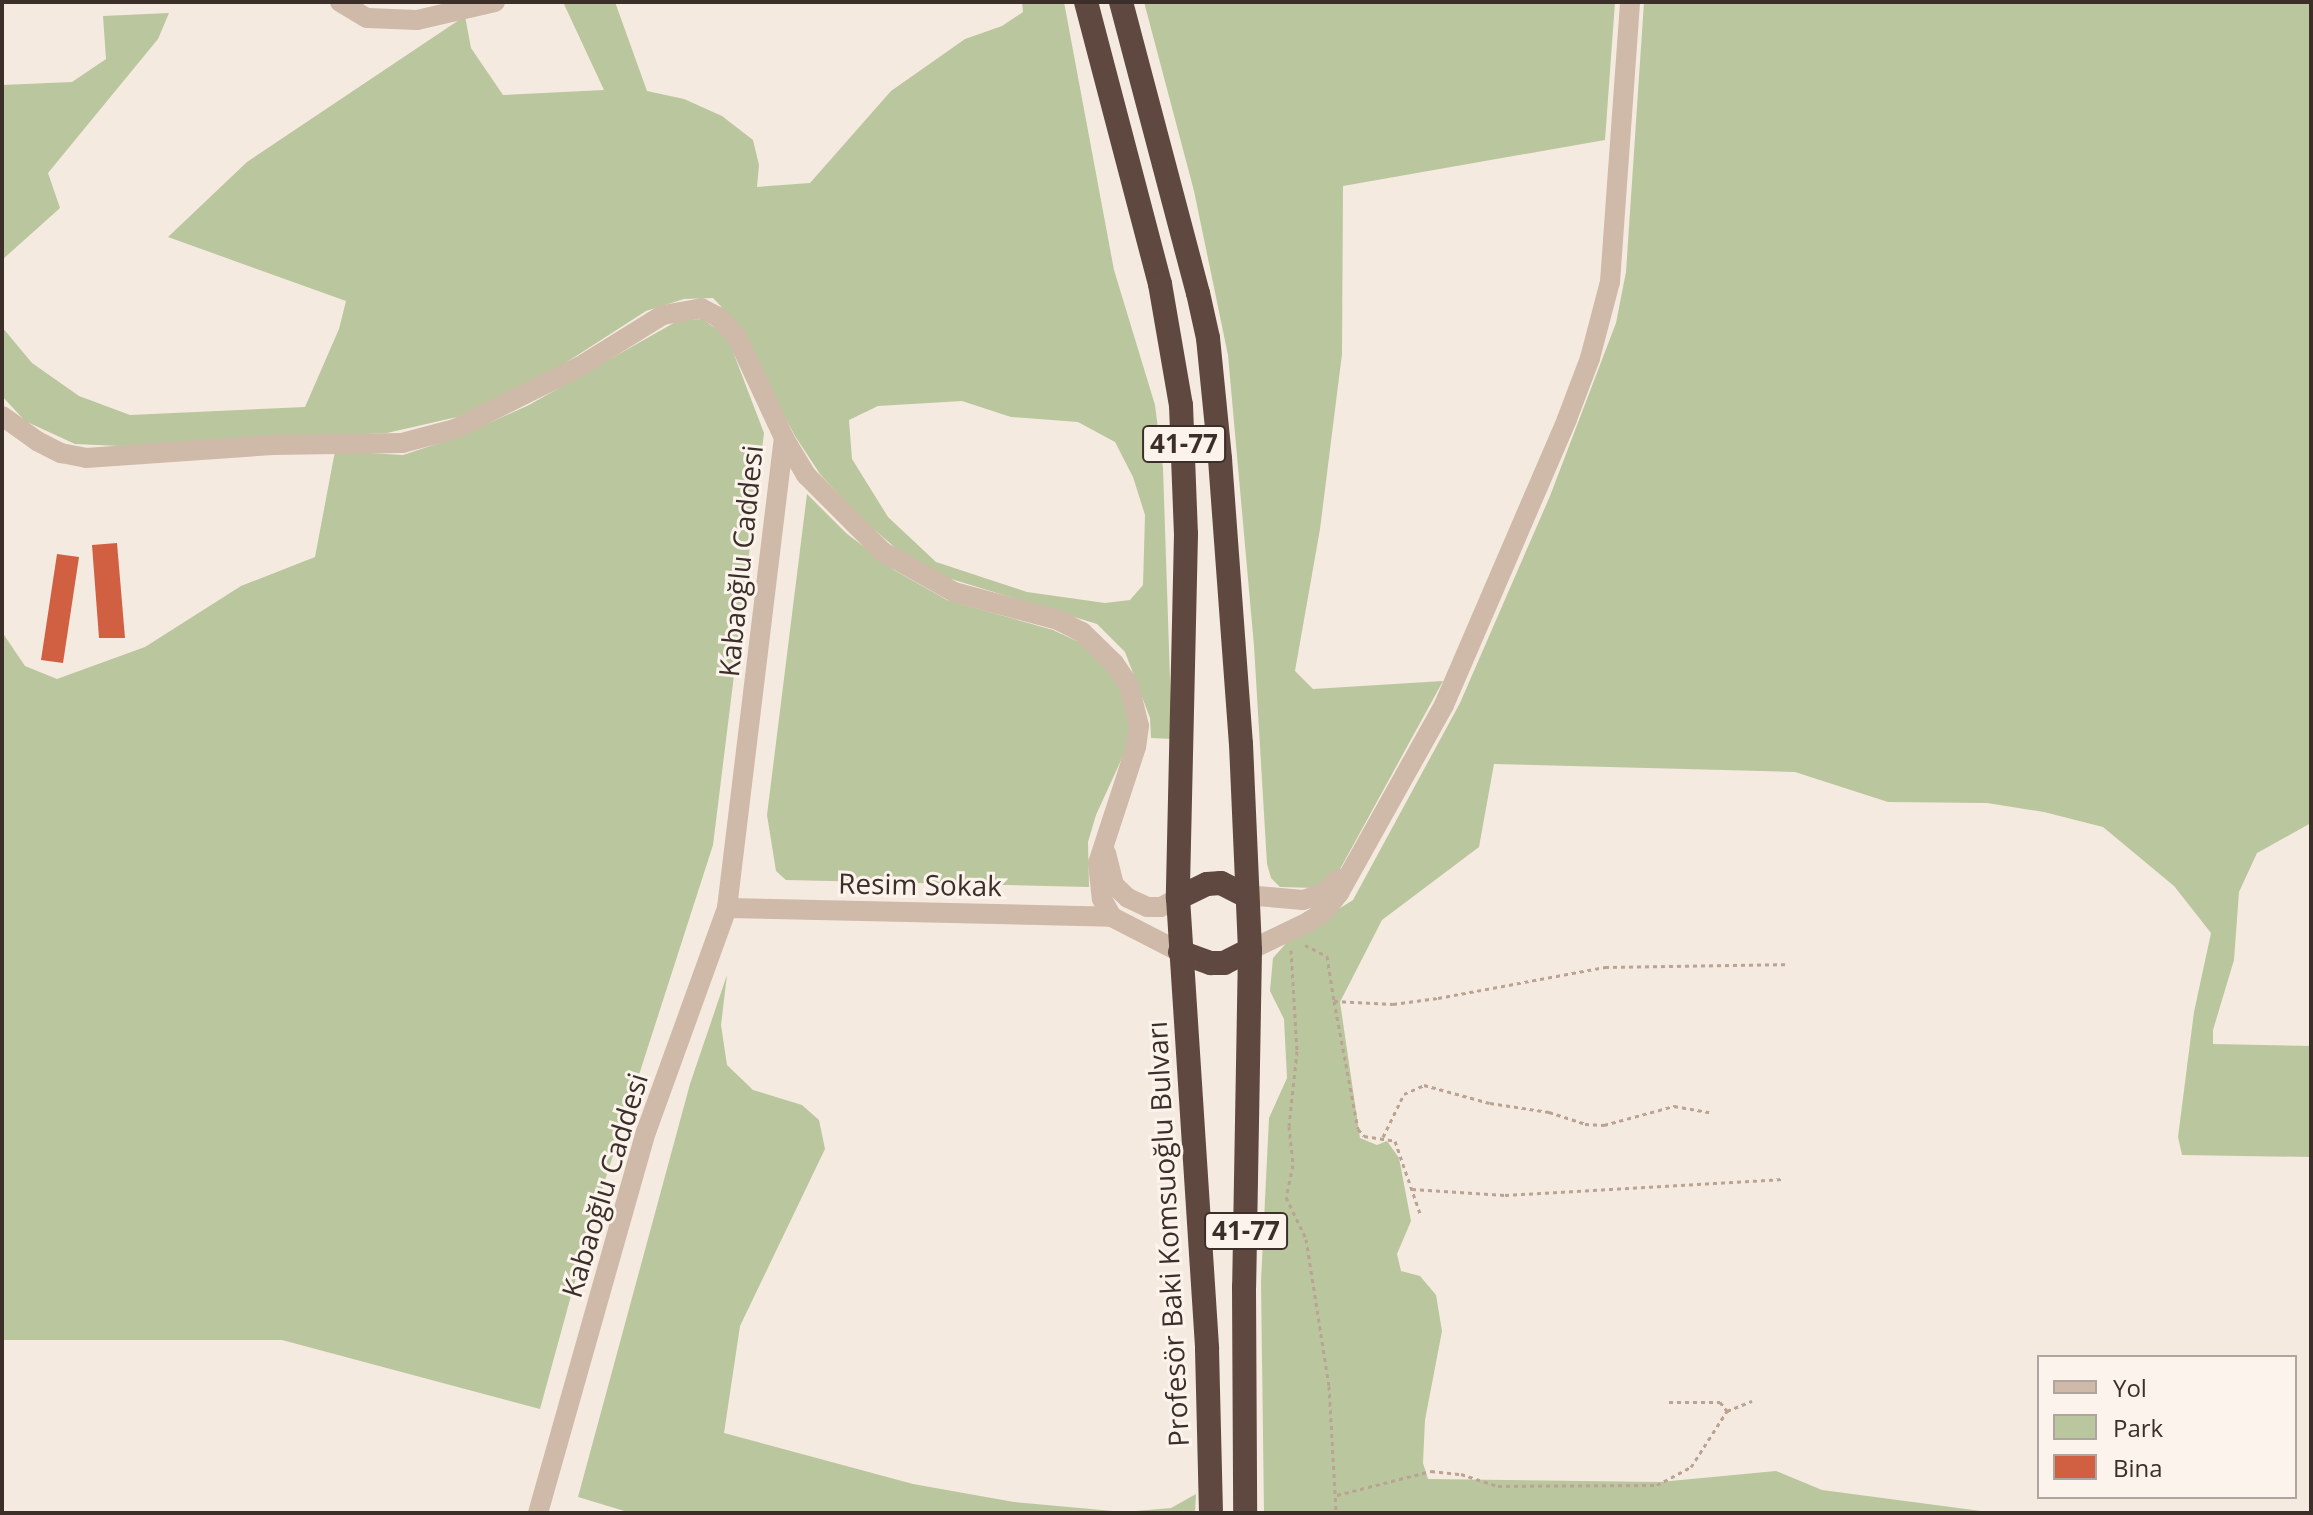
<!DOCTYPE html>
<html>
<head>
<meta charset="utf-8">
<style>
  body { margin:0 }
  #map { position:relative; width:2313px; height:1515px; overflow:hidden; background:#f5eadf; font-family:"Open Sans",sans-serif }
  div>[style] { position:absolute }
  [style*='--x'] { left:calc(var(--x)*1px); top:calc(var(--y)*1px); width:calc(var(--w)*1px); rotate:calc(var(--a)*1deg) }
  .green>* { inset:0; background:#bac69d }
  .building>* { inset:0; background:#d15f41 }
  .path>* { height:3px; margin-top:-1.5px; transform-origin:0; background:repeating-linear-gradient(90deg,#bba393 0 4px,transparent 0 8px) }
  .minor>* { height:20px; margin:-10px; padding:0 10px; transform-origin:10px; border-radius:10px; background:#cfb9a9 }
  .highway>* { height:24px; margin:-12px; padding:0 12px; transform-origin:12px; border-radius:12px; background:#5e4840 }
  span { translate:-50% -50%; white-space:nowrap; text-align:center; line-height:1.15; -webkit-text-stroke:6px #fcf4ec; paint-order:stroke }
  .shield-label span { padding:2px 6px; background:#fcf4ec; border:2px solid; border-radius:6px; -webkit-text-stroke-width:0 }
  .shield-label { font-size:26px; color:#3c2f2a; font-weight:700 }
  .street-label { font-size:28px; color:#3c2f2a }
  .frame { position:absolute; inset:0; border:4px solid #3c2f2a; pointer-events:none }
  .legend { position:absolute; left:2037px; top:1355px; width:260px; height:144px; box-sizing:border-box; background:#fcf4ec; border:2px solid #afa59e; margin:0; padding:10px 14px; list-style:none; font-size:24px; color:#3c2f2a }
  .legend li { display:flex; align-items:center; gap:16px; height:40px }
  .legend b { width:40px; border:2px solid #afa59e }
</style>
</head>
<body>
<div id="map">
  <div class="green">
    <i style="clip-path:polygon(evenodd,563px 2px,615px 2px,647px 91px,684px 99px,722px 116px,753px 140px,759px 165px,757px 187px,810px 183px,891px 91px,965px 39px,1002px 26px,1023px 12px,1022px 2px,1064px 2px,1114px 270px,1155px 405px,1163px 468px,1172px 739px,1151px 738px,1150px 718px,1125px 652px,1097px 624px,948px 578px,900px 552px,859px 516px,820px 474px,795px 436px,732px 318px,713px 298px,684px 299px,646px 311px,556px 369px,457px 417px,387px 433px,119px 446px,75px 444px,25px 421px,2px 396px,2px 327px,32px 363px,79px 396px,130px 415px,305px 407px,339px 329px,346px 301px,168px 237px,247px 162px,465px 16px,471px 48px,503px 95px,604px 90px,563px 2px,962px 401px,1011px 417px,1078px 422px,1115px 442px,1133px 477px,1145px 515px,1143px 585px,1130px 600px,1105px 603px,1027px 592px,936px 562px,888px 517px,852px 459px,849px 420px,878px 406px,962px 401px)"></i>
    <i style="clip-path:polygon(1144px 2px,1615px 2px,1605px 140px,1343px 186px,1342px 354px,1320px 529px,1295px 671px,1313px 689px,1443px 681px,1339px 871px,1316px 888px,1280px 887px,1271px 878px,1267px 864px,1254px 646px,1228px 355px,1194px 191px)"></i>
    <i style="clip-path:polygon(1644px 2px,2311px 2px,2311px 823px,2257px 853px,2239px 892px,2234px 960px,2213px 1030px,2213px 1044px,2311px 1046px,2311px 1157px,2182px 1155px,2178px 1137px,2194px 1012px,2211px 933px,2174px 886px,2103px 827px,2044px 812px,1987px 803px,1888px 802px,1795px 772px,1494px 764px,1479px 847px,1382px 920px,1340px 1002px,1360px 1138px,1377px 1145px,1387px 1141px,1399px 1158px,1411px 1221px,1397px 1254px,1401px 1271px,1420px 1276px,1436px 1295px,1442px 1331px,1425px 1420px,1423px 1463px,1428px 1479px,1660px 1482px,1776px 1471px,1822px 1490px,1996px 1513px,1264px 1513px,1261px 1281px,1269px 1118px,1287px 1078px,1284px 1019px,1270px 991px,1273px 958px,1289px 940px,1353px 900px,1460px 703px,1550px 496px,1616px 323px,1626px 272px)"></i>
    <i style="clip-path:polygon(169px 13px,158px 39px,48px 173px,60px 208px,2px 260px,2px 85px,72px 82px,106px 59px,103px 16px)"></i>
    <i style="clip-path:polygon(702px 319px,727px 336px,764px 433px,713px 845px,589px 1230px,540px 1409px,282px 1340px,2px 1340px,2px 632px,25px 666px,57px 679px,145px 647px,241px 586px,315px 557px,335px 451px,403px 455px,458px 437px,529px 405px,679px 320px)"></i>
    <i style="clip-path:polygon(807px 494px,846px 533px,894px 570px,947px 600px,1053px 630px,1083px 644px,1105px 662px,1125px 693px,1131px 722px,1128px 745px,1096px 815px,1088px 842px,1089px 887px,786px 880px,776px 871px,767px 815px)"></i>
    <i style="clip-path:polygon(727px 975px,721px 1025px,727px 1065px,753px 1090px,802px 1105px,819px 1120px,825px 1149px,740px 1326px,724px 1433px,913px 1484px,1014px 1502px,1124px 1512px,1171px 1508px,1196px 1494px,1195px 1513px,631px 1513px,578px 1497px,690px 1084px)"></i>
  </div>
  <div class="building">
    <i style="clip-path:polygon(117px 543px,125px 638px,99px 638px,92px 545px)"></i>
    <i style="clip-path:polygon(57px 554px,79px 557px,63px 663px,41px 660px)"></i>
  </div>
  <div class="path">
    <i style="--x:1305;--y:945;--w:25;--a:27"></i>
    <i style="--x:1327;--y:956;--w:46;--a:81.2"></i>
    <i style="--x:1334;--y:1001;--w:59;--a:2.9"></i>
    <i style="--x:1393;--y:1004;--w:45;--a:-7.6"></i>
    <i style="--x:1438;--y:998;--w:170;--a:-10.5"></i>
    <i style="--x:1605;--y:967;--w:182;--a:-0.9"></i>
    <i style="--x:1291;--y:950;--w:101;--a:86.6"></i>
    <i style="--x:1297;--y:1051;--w:75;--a:96.1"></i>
    <i style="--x:1289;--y:1126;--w:39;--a:84"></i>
    <i style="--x:1293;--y:1165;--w:33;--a:102"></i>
    <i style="--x:1286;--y:1197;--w:47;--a:64.5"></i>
    <i style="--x:1306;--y:1239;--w:149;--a:81.1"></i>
    <i style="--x:1329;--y:1386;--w:127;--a:86.8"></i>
    <i style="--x:1334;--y:1001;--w:130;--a:79.4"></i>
    <i style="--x:1358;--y:1129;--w:9;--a:49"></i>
    <i style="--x:1364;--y:1136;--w:31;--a:9"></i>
    <i style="--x:1395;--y:1141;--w:79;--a:70.9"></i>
    <i style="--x:1383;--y:1137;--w:48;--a:-64"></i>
    <i style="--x:1404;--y:1094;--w:22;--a:-24"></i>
    <i style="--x:1424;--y:1085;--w:68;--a:15.3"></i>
    <i style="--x:1490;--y:1103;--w:60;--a:8.7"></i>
    <i style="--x:1549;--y:1112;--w:38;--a:18"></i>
    <i style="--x:1585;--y:1124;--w:19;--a:3"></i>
    <i style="--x:1604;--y:1125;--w:73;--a:-15.2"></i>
    <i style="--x:1674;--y:1106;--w:36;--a:10"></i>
    <i style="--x:1412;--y:1189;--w:93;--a:3.7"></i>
    <i style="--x:1505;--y:1195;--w:279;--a:-3.3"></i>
    <i style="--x:1669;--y:1402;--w:51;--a:0"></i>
    <i style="--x:1720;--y:1402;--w:11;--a:52"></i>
    <i style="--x:1337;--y:1495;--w:97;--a:-14.3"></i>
    <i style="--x:1431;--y:1471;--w:30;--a:6"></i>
    <i style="--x:1461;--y:1474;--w:39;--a:18"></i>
    <i style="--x:1498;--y:1486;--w:159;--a:-0.4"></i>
    <i style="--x:1657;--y:1485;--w:38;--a:-28"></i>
    <i style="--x:1691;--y:1467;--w:67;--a:-57.3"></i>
    <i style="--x:1727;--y:1411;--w:27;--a:-22"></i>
  </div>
  <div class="minor">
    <i style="--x:340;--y:2;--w:31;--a:31"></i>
    <i style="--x:367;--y:18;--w:50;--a:2.3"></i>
    <i style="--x:417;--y:20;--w:80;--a:-13"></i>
    <i style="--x:2;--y:416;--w:43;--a:35.5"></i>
    <i style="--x:37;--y:441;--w:27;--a:27"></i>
    <i style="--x:61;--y:453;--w:25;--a:11"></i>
    <i style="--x:86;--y:458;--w:187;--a:-4"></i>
    <i style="--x:273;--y:445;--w:129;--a:-0.9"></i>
    <i style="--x:402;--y:443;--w:55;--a:-14.8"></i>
    <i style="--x:455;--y:429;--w:139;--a:-26.6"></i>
    <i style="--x:579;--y:367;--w:99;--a:-31.8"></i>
    <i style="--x:663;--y:315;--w:39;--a:-10"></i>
    <i style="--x:701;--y:308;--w:19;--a:28"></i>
    <i style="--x:718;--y:317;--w:25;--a:45"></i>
    <i style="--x:736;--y:335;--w:114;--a:65"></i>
    <i style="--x:784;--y:438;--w:43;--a:59.3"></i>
    <i style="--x:806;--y:475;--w:109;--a:45"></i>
    <i style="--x:883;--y:552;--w:81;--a:29.4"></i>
    <i style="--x:954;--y:592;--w:108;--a:15.1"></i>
    <i style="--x:1058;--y:620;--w:27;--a:27"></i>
    <i style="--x:1082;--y:632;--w:45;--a:44.1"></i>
    <i style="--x:1114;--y:663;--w:27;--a:56"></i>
    <i style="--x:1129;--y:685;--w:42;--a:76.3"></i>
    <i style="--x:1139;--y:726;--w:21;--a:98"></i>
    <i style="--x:1136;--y:747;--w:122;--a:108.1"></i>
    <i style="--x:1098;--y:863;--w:36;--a:84"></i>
    <i style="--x:1102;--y:899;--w:21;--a:61"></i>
    <i style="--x:1112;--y:917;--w:76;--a:27.2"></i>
    <i style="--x:1106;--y:853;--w:33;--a:76"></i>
    <i style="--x:1114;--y:885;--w:19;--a:43"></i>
    <i style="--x:1128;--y:898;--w:21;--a:25"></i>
    <i style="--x:1147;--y:907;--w:14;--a:0"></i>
    <i style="--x:1161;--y:907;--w:19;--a:-28"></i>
    <i style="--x:1245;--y:895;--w:58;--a:4.9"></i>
    <i style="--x:1303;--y:900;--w:22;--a:-18"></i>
    <i style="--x:1324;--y:893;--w:20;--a:-45"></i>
    <i style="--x:727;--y:908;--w:385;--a:1.3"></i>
    <i style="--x:1250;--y:950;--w:64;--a:-25.8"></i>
    <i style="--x:1308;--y:922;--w:20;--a:-33"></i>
    <i style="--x:1325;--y:911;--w:23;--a:-52"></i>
    <i style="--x:1339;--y:893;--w:215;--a:-60.8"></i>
    <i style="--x:1444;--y:705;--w:311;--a:-66.7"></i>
    <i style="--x:1567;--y:419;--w:65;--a:-69.3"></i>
    <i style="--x:1590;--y:358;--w:79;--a:-75.3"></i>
    <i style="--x:1610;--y:282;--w:281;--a:-85.9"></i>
    <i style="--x:538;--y:1513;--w:396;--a:-74.2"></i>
    <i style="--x:646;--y:1132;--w:238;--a:-70.1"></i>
    <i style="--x:727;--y:908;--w:473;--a:-83.1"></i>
  </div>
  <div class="highway">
    <i style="--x:1086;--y:2;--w:292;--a:75.3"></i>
    <i style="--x:1160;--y:284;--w:123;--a:80.2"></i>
    <i style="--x:1181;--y:405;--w:129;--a:87.8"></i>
    <i style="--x:1186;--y:534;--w:364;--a:91.3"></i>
    <i style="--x:1178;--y:898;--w:452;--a:86.3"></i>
    <i style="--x:1207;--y:1349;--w:164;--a:88.6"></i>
    <i style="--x:1121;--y:2;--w:301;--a:75.2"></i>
    <i style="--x:1198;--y:293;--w:46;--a:77.5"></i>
    <i style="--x:1208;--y:338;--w:122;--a:84.3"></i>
    <i style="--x:1220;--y:459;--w:286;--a:85.8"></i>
    <i style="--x:1241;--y:744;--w:206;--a:87.5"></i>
    <i style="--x:1250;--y:950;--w:337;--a:91"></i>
    <i style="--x:1244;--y:1287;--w:226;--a:89.7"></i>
    <i style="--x:1178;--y:898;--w:32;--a:-26"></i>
    <i style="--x:1207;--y:884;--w:14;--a:-4"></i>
    <i style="--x:1221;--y:883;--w:27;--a:27"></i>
    <i style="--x:1180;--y:952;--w:33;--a:20"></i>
    <i style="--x:1211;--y:963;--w:13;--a:0"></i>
    <i style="--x:1224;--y:963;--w:29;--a:-27"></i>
  </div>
  <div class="shield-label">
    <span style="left:1184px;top:444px">41-77</span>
    <span style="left:1246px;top:1231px">41-77</span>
  </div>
  <div class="street-label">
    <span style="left:740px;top:561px;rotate:-84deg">Kabaoğlu Caddesi</span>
    <span style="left:920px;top:884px;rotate:1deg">Resim Sokak</span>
    <span style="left:604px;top:1185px;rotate:-73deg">Kabaoğlu Caddesi</span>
    <span style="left:1167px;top:1234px;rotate:-93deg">Profesör Baki Komsuoğlu Bulvarı</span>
  </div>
  <div class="frame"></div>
  <ul class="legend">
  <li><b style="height:10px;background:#cfb9a9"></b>Yol</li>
  <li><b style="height:22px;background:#bac69d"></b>Park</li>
  <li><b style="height:22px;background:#d15f41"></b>Bina</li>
  </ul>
</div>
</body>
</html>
